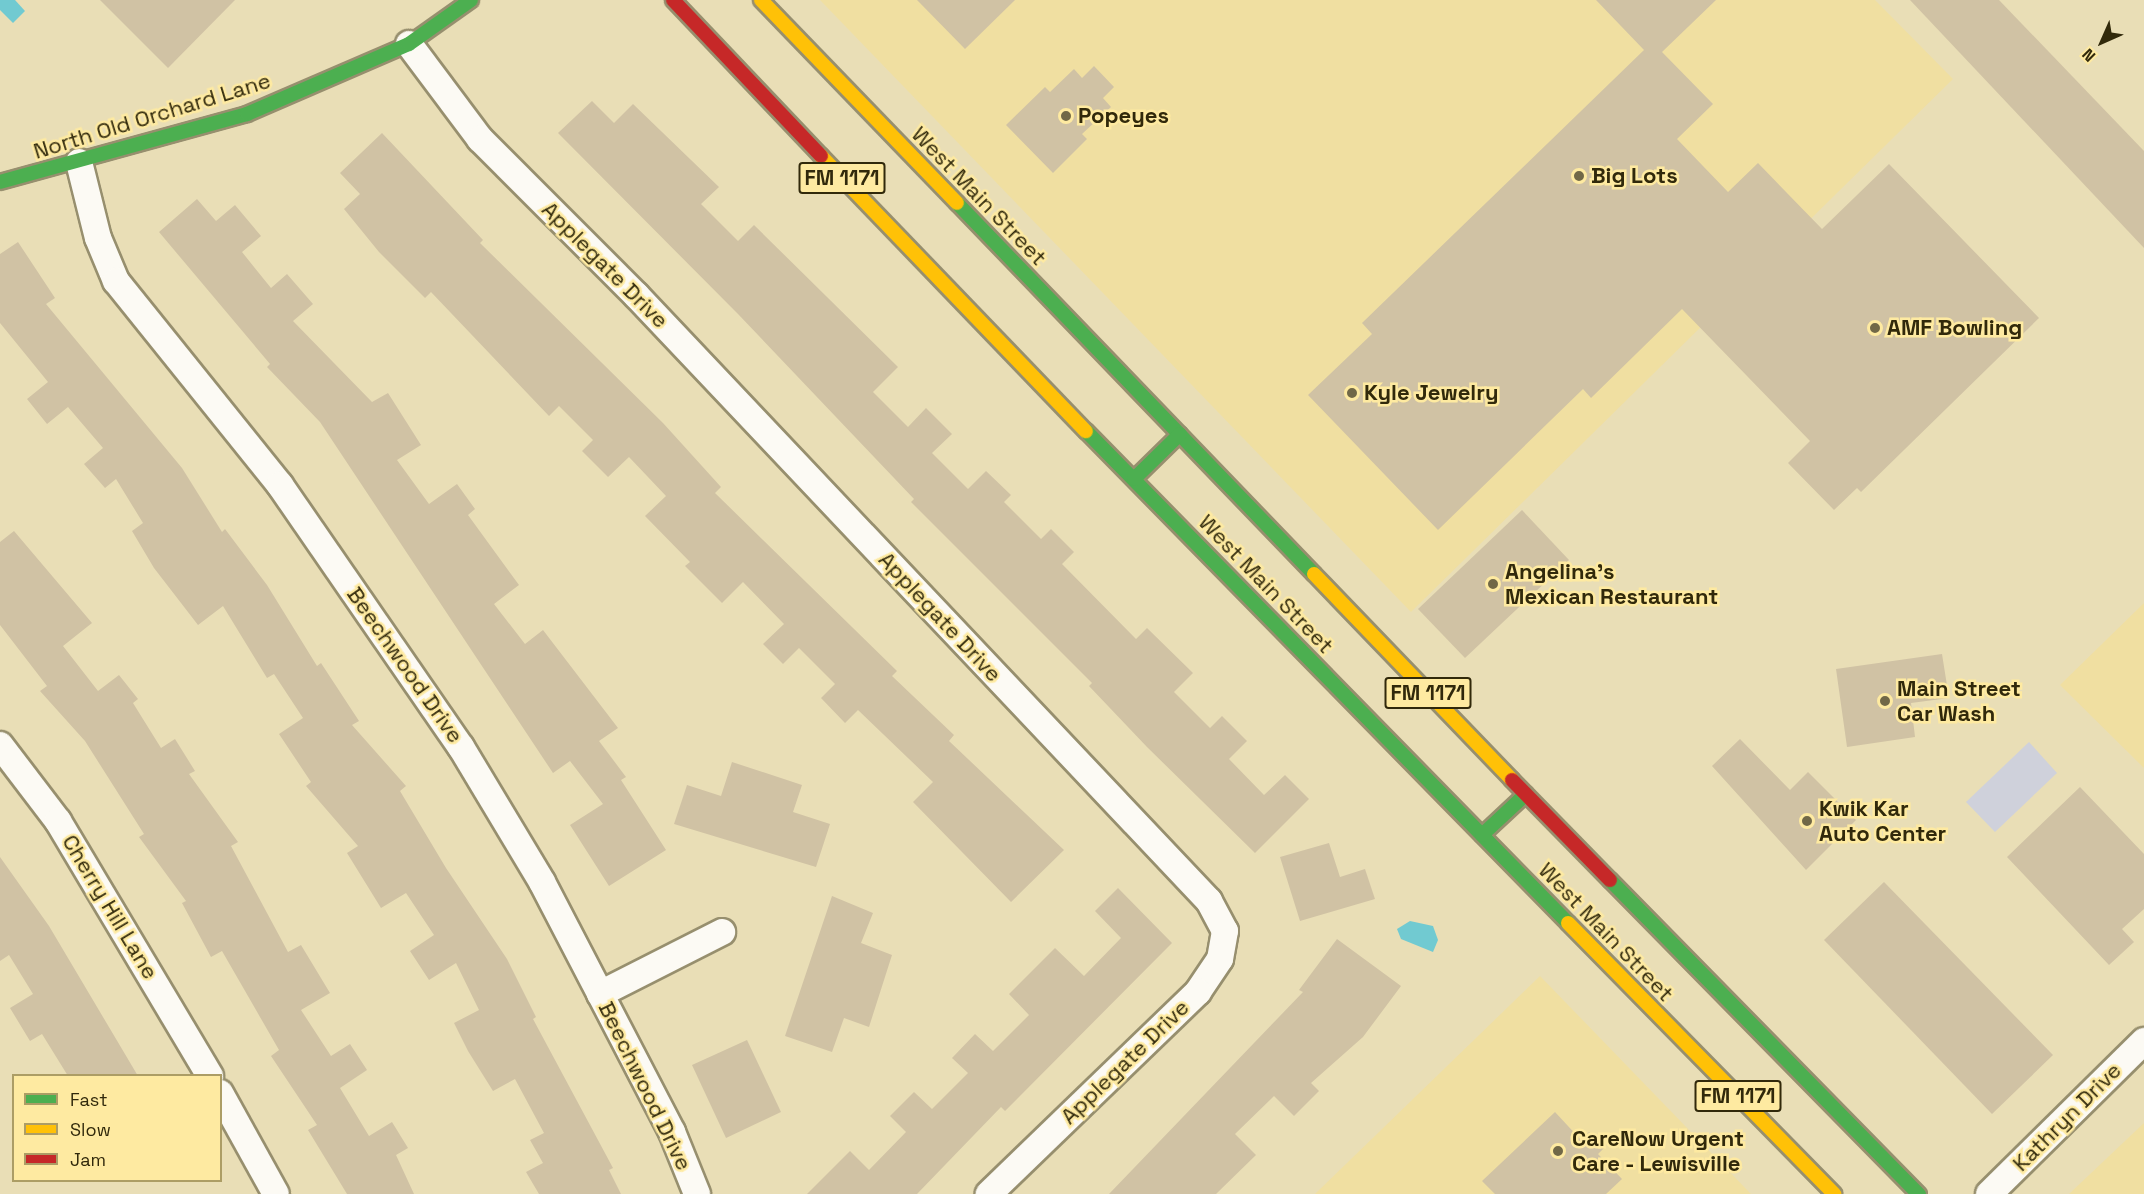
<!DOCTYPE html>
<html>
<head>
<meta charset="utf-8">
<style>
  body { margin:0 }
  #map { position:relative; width:2144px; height:1194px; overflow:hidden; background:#e9deb6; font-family:"Space Grotesk",sans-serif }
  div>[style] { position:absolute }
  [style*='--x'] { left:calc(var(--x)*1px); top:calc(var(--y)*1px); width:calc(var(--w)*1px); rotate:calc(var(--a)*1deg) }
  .built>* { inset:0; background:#f0dfa1 }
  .green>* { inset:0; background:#cfd1db }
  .water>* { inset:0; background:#71cad1 }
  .building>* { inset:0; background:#d0c2a4 }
  .roads { filter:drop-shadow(2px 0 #978f6e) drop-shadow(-2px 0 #978f6e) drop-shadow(0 2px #978f6e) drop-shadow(0 -2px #978f6e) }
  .street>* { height:26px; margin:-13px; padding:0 13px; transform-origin:13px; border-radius:13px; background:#fcfaf4 }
  .fast>* { height:14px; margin:-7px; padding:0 7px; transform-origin:7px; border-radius:7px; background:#4caf50 }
  .slow>* { height:14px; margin:-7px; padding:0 7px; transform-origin:7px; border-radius:7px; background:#ffc107 }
  .jam>* { height:14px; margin:-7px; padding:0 7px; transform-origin:7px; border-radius:7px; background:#c62828 }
  .dots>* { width:16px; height:16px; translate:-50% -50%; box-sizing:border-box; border:3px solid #feeaa1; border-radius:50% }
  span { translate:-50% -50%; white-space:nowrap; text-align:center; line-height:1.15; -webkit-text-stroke:5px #feeaa1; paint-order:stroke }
  .shield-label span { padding:2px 4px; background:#feeaa1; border:2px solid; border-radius:4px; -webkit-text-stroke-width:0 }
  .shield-label { font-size:21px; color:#31290b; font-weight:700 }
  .street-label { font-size:22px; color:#31290b }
  .poi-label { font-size:22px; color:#31290b; font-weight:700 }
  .left { translate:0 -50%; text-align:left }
  .legend { position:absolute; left:12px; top:1074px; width:210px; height:108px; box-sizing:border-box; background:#feeaa1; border:2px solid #ac9d65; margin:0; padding:8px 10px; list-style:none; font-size:18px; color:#31290b }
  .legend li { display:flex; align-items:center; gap:12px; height:30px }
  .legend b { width:30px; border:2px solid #ac9d65 }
  .north { position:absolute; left:2072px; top:12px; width:60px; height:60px; -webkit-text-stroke:4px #feeaa1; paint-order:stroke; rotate:225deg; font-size:16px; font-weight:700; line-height:24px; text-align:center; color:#31290b }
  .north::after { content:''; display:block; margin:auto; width:21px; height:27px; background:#31290b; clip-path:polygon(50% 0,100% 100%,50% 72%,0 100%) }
</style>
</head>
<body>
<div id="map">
  <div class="built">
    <i style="clip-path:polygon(820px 0,1875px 0,1953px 79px,1411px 612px)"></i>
    <i style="clip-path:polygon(2144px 603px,2144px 768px,2060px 685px)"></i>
    <i style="clip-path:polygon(1540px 976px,1751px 1194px,1315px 1194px)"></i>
    <i style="clip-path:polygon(2144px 1123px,2144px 1194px,2069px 1194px)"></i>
  </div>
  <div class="green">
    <i style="clip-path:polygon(2029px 742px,2057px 773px,1995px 832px,1966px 802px)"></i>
  </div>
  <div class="water">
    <i style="clip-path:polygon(0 0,15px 0,25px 11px,13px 23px,0 10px)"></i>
    <i style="clip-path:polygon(1410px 921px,1433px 926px,1438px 940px,1433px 952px,1401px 939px,1397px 929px)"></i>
  </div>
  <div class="building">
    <i style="clip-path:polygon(100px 0,235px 0,168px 68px)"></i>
    <i style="clip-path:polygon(917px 0,1015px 0,965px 49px)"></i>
    <i style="clip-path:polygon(1596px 0,1716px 0,1662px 52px,1713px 104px,1677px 139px,1728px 192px,1758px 163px,1822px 229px,1889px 164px,2039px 318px,1861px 492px,1857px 488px,1834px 510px,1788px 463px,1810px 441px,1682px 309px,1591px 398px,1583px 389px,1438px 530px,1308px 395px,1372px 334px,1362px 323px,1644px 50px)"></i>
    <i style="clip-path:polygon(1910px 0,1999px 0,2144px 151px,2144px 248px)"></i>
    <i style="clip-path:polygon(1094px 66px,1114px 87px,1103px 98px,1111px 107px,1082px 134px,1087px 139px,1053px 173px,1006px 125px,1045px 87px,1050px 92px,1074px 69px,1082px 78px)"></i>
    <i style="clip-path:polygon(592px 101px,614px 123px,633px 104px,719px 187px,701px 204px,738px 241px,754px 225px,898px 367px,873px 392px,908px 427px,926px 408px,952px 434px,932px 453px,968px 489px,986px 471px,1011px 495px,1004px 502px,1041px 539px,1051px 529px,1074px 552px,1062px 564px,1136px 639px,1147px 628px,1193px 673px,1174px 692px,1210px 728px,1222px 716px,1247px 741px,1229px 759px,1264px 795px,1285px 775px,1309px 799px,1255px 853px,1147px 747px,1089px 686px,1092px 683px,911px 502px,914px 499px,738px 314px,558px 133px)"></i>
    <i style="clip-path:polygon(382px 133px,483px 240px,480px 243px,663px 423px,721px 487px,715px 493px,897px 671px,892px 676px,954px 735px,949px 741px,1064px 850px,1011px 902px,913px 802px,933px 782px,858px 710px,845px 723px,821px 698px,835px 684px,799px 648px,783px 664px,763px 644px,784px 624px,743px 582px,722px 603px,685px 566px,690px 562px,645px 516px,666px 496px,629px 457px,608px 477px,582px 451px,593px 440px,559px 406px,549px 416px,431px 292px,425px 298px,379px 252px,344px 209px,360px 194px,340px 173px)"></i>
    <i style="clip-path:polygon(197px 199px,216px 221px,235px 205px,261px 236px,242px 252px,271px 288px,287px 274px,313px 304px,293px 321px,372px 402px,388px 393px,421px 445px,397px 460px,429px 504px,457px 484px,475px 509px,468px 515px,519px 585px,494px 604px,525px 644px,543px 630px,618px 728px,599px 741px,626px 777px,621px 780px,666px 850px,609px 886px,570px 825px,603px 804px,570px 761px,553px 773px,320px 422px,267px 367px,270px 364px,159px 232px)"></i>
    <i style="clip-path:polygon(18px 242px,55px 298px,46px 304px,182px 468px,222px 532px,225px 529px,267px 585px,317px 666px,321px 663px,359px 721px,352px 725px,406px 786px,400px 791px,446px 868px,507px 959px,536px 1017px,533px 1019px,613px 1168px,609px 1170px,621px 1194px,539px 1194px,526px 1172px,543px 1163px,530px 1140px,544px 1133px,515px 1079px,493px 1091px,468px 1051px,454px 1023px,479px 1010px,456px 963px,429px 980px,410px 951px,434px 935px,406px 893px,381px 908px,347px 853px,358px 846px,306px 786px,311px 782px,279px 734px,303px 718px,274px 674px,267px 678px,223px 606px,198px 625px,154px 568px,132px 531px,143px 523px,116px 479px,105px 488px,84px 464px,103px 448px,68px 407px,47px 424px,27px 399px,48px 382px,0 323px,0 254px)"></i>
    <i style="clip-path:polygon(1522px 510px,1569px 560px,1465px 658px,1418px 609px)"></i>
    <i style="clip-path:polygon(14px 531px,92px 623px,63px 646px,98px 691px,119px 675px,138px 699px,133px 703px,161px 748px,175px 739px,195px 771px,189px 774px,238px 842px,231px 846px,288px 952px,301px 945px,330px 993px,301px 1010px,331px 1056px,350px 1044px,367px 1070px,340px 1088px,369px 1136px,392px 1122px,408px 1148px,396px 1155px,414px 1194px,347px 1194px,308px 1130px,317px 1125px,271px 1056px,279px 1050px,222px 951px,211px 957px,182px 903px,186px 901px,139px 837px,144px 834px,85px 741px,40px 691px,47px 686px,0 625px,0 542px)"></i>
    <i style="clip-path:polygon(1942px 654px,1949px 698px,1911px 703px,1915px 737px,1847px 747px,1836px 669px)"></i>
    <i style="clip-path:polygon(1740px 739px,1790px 790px,1808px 772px,1856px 820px,1806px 870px,1712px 766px)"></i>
    <i style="clip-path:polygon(732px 762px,802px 785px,793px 812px,830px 824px,816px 867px,674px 824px,687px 785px,721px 796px)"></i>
    <i style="clip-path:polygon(2080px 787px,2144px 854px,2144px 909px,2122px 929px,2134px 942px,2109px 965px,2007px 857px)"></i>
    <i style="clip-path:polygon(1329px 843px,1340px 877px,1365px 869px,1375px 899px,1300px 921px,1280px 857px)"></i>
    <i style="clip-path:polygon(0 857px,49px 926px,138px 1076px,68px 1076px,42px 1034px,30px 1041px,10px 1008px,33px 994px,9px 955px,0 961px)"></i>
    <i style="clip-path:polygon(1884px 882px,2053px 1055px,1992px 1114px,1824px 940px)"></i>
    <i style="clip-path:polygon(1118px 888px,1172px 943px,1005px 1111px,1001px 1107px,917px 1194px,807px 1194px,850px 1151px,869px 1170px,906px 1132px,890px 1116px,914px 1092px,932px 1109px,968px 1073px,952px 1058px,975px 1034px,993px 1051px,1029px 1015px,1009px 994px,1055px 948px,1084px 976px,1121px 938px,1095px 911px)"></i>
    <i style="clip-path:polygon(832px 896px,873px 913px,861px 943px,892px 955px,869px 1027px,844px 1018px,832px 1052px,785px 1036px)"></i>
    <i style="clip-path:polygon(1337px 939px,1401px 986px,1363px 1037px,1311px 1083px,1319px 1091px,1294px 1116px,1274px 1096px,1235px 1134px,1256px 1155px,1216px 1194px,1109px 1194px,1303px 992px,1299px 990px)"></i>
    <i style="clip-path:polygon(747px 1040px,781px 1112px,726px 1138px,692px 1065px)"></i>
    <i style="clip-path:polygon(1555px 1112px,1581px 1140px,1589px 1132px,1604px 1148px,1598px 1154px,1622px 1179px,1606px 1194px,1495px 1194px,1482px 1181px)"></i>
  </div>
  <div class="roads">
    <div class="street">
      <i style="--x:409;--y:44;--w:119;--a:53.2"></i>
      <i style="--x:480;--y:139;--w:221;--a:45"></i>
      <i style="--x:636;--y:295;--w:834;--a:46.6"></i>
      <i style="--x:1209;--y:901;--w:34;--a:62"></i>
      <i style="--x:1225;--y:931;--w:28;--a:100"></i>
      <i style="--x:1220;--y:959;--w:40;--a:124"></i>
      <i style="--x:1198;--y:992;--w:291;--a:136"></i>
      <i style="--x:79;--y:162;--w:78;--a:76"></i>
      <i style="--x:98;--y:238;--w:47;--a:67.3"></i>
      <i style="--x:116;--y:281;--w:262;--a:51.2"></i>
      <i style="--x:280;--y:485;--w:318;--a:55.4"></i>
      <i style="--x:461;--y:747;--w:157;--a:59"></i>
      <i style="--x:542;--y:882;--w:282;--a:62.5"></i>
      <i style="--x:672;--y:1132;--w:67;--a:68"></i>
      <i style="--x:0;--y:745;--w:96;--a:52.7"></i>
      <i style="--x:58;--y:821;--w:297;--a:59.2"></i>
      <i style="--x:600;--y:994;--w:137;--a:-26.9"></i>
      <i style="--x:220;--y:1093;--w:115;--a:61"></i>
      <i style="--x:1989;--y:1194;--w:218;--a:-44.6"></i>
    </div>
    <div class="fast">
      <i style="--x:0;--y:182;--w:256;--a:-15.4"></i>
      <i style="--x:247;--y:114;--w:176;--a:-23.4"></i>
      <i style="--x:409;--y:44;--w:76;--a:-35.4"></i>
      <i style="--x:957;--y:203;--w:515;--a:46.1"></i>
      <i style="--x:1086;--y:431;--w:689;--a:45.59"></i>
      <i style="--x:1134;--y:479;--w:64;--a:-44.4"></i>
      <i style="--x:1482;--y:835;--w:60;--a:-43"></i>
      <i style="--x:1610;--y:880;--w:441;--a:45.5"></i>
    </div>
    <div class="slow">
      <i style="--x:761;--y:0;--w:282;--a:46"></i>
      <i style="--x:821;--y:156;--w:382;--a:46.1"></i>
      <i style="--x:1314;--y:574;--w:286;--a:46.1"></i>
      <i style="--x:1568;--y:923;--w:380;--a:45.5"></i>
    </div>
    <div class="jam">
      <i style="--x:673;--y:0;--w:215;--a:46.5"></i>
      <i style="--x:1512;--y:780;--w:140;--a:45.6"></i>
    </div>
  </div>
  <div class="dots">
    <i style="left:1066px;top:116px;background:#716847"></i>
    <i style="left:1579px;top:176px;background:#716847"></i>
    <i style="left:1875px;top:328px;background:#716847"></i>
    <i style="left:1352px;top:393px;background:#716847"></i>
    <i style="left:1493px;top:584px;background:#716847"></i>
    <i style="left:1885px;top:701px;background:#716847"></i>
    <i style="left:1807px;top:821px;background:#716847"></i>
    <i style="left:1558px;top:1151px;background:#716847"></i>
  </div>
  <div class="shield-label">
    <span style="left:842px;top:178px">FM 1171</span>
    <span style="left:1428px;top:693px">FM 1171</span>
    <span style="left:1738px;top:1096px">FM 1171</span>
  </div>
  <div class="street-label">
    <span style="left:152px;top:116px;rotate:-17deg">North Old Orchard Lane</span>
    <span style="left:979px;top:196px;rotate:46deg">West Main Street</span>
    <span style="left:605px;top:265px;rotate:45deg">Applegate Drive</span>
    <span style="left:1266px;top:584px;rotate:46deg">West Main Street</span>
    <span style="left:940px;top:617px;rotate:47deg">Applegate Drive</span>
    <span style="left:405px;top:665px;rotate:55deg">Beechwood Drive</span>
    <span style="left:110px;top:907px;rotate:59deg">Cherry Hill Lane</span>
    <span style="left:1606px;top:932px;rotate:46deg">West Main Street</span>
    <span style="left:1125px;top:1062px;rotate:-44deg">Applegate Drive</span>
    <span style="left:645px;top:1086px;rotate:64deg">Beechwood Drive</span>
    <span style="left:2067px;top:1117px;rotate:-45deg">Kathryn Drive</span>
  </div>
  <div class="poi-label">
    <span class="left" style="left:1078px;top:116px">Popeyes</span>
    <span class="left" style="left:1591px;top:176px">Big Lots</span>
    <span class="left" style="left:1887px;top:328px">AMF Bowling</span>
    <span class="left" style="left:1364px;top:393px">Kyle Jewelry</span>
    <span class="left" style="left:1505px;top:584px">Angelina's<br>Mexican Restaurant</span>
    <span class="left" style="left:1897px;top:701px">Main Street<br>Car Wash</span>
    <span class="left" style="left:1819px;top:821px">Kwik Kar<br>Auto Center</span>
    <span class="left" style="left:1572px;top:1151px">CareNow Urgent<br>Care - Lewisville</span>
  </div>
  <ul class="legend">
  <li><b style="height:8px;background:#4caf50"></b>Fast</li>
  <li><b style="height:8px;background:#ffc107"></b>Slow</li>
  <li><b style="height:8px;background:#c62828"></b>Jam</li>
  </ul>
  <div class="north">N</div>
</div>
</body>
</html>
